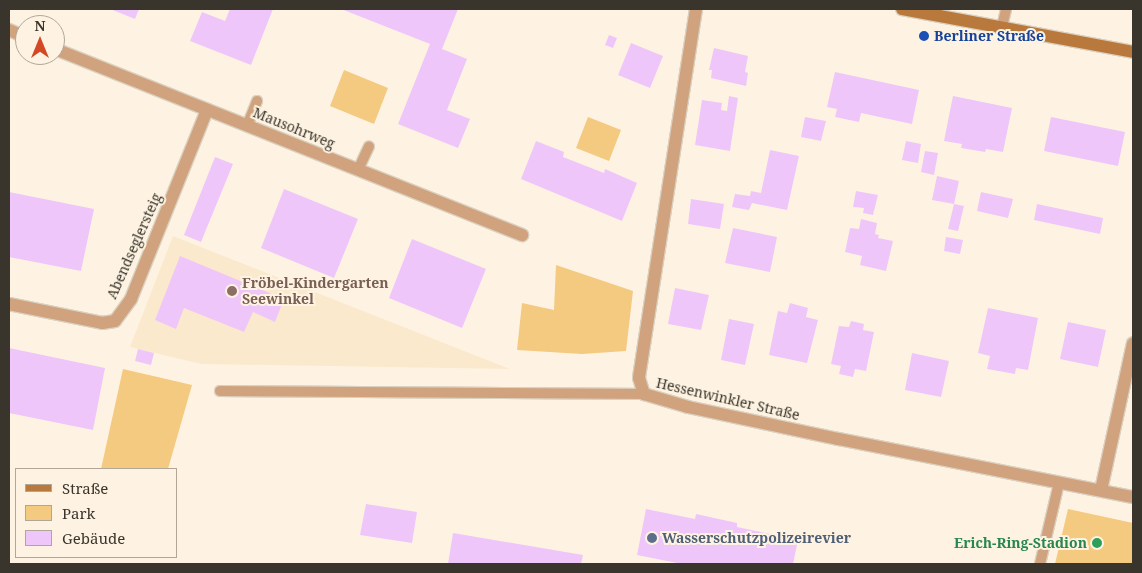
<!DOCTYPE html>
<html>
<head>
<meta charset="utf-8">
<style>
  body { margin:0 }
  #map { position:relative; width:1142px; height:573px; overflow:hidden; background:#fef3e2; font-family:"Noto Serif",serif }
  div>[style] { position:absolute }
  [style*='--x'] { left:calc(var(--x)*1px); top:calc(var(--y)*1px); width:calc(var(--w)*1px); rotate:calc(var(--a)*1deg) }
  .built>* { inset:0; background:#fae9cc }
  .green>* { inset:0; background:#f4c980 }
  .building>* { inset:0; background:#efc6fa }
  .roads { filter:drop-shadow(1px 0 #dbd1c1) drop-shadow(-1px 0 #dbd1c1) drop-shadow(0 1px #dbd1c1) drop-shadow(0 -1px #dbd1c1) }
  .service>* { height:10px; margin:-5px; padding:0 5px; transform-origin:5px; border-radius:5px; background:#d0a27d }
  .minor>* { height:12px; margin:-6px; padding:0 6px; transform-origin:6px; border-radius:6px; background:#d0a27d }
  .secondary>* { height:12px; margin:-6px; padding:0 6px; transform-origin:6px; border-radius:6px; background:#ba793c }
  .dots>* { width:14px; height:14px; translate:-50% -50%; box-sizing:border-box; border:2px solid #fef3e2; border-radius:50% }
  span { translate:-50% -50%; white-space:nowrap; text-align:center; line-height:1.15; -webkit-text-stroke:4px #fef3e2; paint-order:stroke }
  .transit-label { font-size:14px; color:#164399; font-weight:700 }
  .left { translate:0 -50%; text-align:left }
  .street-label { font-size:14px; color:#3a352c }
  .education-label { font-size:14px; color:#785e54; font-weight:700 }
  .service-label { font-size:14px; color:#4e5e75; font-weight:700 }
  .leisure-label { font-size:14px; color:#27864d; font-weight:700 }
  .right { translate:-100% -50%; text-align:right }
  .frame { position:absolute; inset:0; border:10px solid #3a352c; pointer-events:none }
  .legend { position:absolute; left:15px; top:468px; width:162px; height:90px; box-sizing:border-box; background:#fef3e2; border:1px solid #b0a799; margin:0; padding:6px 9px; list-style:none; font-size:15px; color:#3a352c }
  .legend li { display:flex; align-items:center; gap:10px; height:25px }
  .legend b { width:25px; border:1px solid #b0a799 }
  .north { position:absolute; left:15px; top:15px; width:50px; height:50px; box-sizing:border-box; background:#fef3e2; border:1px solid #b0a799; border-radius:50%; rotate:0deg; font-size:14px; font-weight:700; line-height:20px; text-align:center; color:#3a352c }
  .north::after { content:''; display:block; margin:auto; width:18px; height:22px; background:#d34926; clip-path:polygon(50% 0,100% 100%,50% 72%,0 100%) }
</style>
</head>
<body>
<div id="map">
  <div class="built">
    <i style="clip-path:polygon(173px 236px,510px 369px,201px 364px,130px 347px)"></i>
  </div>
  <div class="green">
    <i style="clip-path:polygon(344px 70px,388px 88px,374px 124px,330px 106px)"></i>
    <i style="clip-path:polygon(588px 117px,621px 130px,609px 161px,576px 148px)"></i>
    <i style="clip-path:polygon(556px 265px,633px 291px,626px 351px,582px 354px,517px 350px,522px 303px,554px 310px)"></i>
    <i style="clip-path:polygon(123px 369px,192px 385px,168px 469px,101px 469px)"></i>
    <i style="clip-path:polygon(1068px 509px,1133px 523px,1133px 564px,1055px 564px)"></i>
  </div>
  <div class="building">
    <i style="clip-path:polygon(110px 9px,139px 9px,135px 19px)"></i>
    <i style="clip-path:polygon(230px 9px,273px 9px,251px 65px,190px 41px,202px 12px,225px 21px)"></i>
    <i style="clip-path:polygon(341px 9px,458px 9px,442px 49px,467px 59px,447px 110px,470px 119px,458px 148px,398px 124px,430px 44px)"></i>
    <i style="clip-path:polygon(609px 35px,617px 38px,613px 48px,605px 45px)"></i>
    <i style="clip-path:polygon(631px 43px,663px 56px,650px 88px,618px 75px)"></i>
    <i style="clip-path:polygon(714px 48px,748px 56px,745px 72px,748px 73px,746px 86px,711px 78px,712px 70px,709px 70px)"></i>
    <i style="clip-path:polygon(835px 72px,919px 90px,912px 124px,861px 113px,859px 122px,835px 117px,837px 109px,827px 107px)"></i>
    <i style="clip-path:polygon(729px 96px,738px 98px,730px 151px,695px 145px,702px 100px,722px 103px,721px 110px,727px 111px)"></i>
    <i style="clip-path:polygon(953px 96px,1012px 108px,1003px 152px,986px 149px,985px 152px,961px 148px,962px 144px,944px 141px)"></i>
    <i style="clip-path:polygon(805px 117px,826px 121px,821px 141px,801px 137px)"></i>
    <i style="clip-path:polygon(1051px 117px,1125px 132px,1118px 166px,1044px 151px)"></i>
    <i style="clip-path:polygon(536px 141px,564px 152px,563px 157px,604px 173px,605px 169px,637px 183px,622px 221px,521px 179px)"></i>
    <i style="clip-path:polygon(906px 141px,921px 144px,918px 163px,902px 160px)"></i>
    <i style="clip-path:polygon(770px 150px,799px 156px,787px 210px,752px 203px,749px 210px,732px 207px,735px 194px,750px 196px,751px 191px,761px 193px)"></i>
    <i style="clip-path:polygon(925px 151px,938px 153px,934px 175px,921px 172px)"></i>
    <i style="clip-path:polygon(215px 157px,233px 164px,201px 242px,184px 235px)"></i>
    <i style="clip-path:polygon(937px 176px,959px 181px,954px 204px,964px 206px,958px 231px,948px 229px,954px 204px,932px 200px)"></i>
    <i style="clip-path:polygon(284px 189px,358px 219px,334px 278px,261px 248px)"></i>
    <i style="clip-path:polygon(856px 191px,878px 195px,873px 215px,863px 213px,864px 208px,853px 207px)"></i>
    <i style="clip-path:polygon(9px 192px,94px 209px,81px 271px,9px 257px)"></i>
    <i style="clip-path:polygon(981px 192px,1013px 199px,1008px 218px,977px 211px)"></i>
    <i style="clip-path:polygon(691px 199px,724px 204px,720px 229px,688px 224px)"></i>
    <i style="clip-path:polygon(1037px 204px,1103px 218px,1100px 234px,1034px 220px)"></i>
    <i style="clip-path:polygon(861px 219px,877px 223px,875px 234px,879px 235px,878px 238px,893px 241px,886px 271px,860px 265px,862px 256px,845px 252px,850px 228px,859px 229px)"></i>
    <i style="clip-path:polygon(733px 228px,777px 237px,770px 272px,725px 263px)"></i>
    <i style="clip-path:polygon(946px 237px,963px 240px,960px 254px,944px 251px)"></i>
    <i style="clip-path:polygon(412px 239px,486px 269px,462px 328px,389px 298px)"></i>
    <i style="clip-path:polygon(180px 256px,284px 299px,275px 322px,253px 312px,244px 332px,184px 308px,176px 329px,155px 320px)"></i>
    <i style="clip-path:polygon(675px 288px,709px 295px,701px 330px,668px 324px)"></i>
    <i style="clip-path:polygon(790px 303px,808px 308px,806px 317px,818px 320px,807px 363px,769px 355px,778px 311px,787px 313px)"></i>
    <i style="clip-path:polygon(988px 308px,1038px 318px,1028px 370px,1016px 368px,1015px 374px,987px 369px,990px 356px,978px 353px)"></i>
    <i style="clip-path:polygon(729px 319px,754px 324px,745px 365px,721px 360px)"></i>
    <i style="clip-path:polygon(851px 321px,864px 324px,863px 330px,874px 332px,866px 371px,855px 369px,853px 377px,839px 374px,841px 366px,831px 364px,839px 326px,849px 327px)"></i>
    <i style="clip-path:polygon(1068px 322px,1106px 330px,1098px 367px,1060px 359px)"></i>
    <i style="clip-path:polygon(9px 348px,105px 368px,93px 430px,9px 413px)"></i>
    <i style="clip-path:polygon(138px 349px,154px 353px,151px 365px,135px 361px)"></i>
    <i style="clip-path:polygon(912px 353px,949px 361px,941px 397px,905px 390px)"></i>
    <i style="clip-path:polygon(366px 504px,417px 512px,412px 543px,360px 535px)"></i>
    <i style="clip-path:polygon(646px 509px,695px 519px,696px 514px,737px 523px,737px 527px,798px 540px,793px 564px,682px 564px,637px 555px)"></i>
    <i style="clip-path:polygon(453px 533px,583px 555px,581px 564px,448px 564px)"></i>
  </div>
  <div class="roads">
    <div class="service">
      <i style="--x:1002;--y:27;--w:18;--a:-77"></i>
      <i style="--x:247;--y:126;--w:27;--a:-68"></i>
      <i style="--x:358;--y:170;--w:26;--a:-65"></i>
      <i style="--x:220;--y:391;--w:424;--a:0.4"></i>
      <i style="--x:1040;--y:564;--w:83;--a:-76.8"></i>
    </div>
    <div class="minor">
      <i style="--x:696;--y:9;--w:373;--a:98.8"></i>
      <i style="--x:639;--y:378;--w:17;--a:73"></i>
      <i style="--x:644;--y:394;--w:46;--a:16.5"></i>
      <i style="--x:688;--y:407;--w:154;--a:12"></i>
      <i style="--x:839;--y:439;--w:300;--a:11.2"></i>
      <i style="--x:9;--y:30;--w:17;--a:24"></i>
      <i style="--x:55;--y:49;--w:503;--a:21.72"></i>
      <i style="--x:9;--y:304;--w:95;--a:11.5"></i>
      <i style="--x:102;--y:323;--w:13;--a:-9"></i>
      <i style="--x:115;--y:321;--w:27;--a:-54"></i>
      <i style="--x:131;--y:299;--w:204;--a:-68.1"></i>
      <i style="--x:1101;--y:490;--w:150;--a:-77.7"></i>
    </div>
    <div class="secondary">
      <i style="--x:902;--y:9;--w:235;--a:10.5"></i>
    </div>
  </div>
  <div class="dots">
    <i style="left:924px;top:36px;background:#1a4fb4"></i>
    <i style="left:232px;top:291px;background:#8d6e63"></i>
    <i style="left:652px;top:538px;background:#5c6f8a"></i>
    <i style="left:1097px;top:543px;background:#2e9e5b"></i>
  </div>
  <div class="transit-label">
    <span class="left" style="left:934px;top:36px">Berliner Straße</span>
  </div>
  <div class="street-label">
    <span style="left:294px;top:128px;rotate:22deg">Mausohrweg</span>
    <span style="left:134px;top:246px;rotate:-66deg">Abendseglersteig</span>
    <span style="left:728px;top:399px;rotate:13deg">Hessenwinkler Straße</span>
  </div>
  <div class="education-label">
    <span class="left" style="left:242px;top:291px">Fröbel-Kindergarten<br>Seewinkel</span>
  </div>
  <div class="service-label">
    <span class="left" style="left:662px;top:538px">Wasserschutzpolizeirevier</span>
  </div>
  <div class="leisure-label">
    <span class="right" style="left:1087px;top:543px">Erich-Ring-Stadion</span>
  </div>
  <div class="frame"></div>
  <ul class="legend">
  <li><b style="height:6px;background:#ba793c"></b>Straße</li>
  <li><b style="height:14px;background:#f4c980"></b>Park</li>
  <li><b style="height:14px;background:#efc6fa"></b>Gebäude</li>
  </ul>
  <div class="north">N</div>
</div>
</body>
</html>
